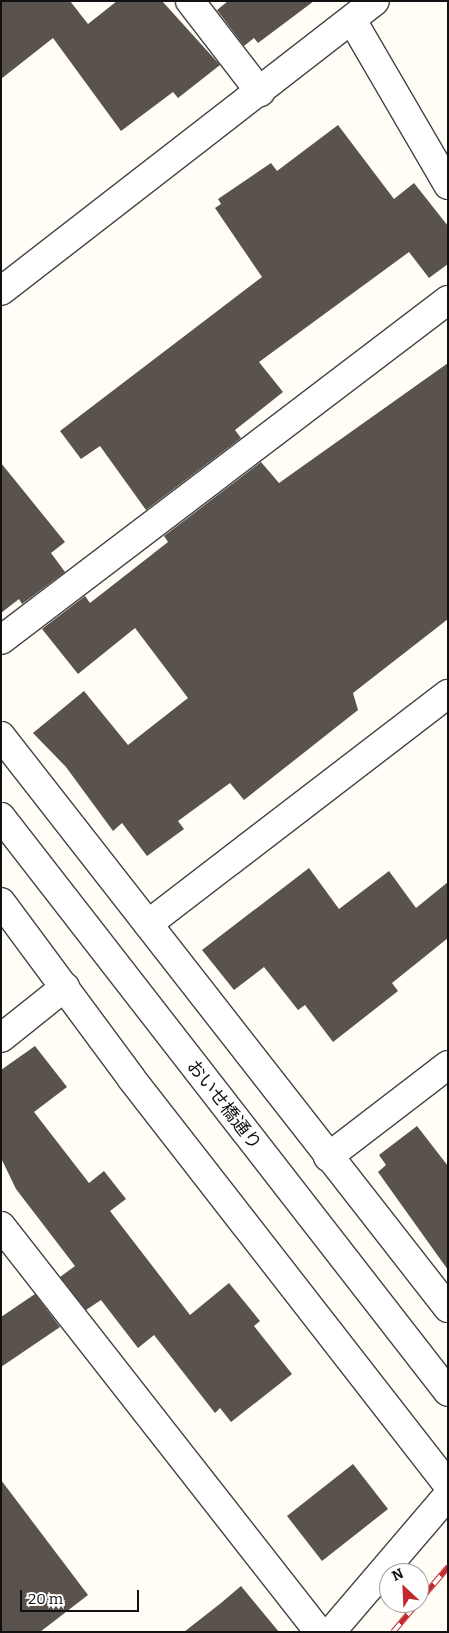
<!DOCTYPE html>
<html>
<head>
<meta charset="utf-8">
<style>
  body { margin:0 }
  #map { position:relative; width:449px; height:1633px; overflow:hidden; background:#fffdf5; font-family:Bitter,"Noto Sans JP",serif }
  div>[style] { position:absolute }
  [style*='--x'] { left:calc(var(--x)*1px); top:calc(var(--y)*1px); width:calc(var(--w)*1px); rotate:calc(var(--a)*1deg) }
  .building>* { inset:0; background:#5a524d }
  .roads { filter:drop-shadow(1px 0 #444) drop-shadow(-1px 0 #444) drop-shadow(0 1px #444) drop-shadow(0 -1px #444) }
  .minor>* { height:28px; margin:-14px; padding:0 14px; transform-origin:14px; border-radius:14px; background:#fff }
  .rail>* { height:5.5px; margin-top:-2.75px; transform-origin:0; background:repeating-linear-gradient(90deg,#fff 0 11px,#c4262e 0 22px); box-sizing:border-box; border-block:1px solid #c4262e }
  span { translate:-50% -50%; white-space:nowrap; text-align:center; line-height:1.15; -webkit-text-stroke:5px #fff; paint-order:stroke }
  .street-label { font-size:18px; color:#111 }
  .frame { position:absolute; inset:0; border:2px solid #111; pointer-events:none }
  .north { position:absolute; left:379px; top:1563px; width:50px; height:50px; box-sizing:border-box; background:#fff; border:1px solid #a0a0a0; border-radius:50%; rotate:335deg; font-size:14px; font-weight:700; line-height:20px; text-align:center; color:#111 }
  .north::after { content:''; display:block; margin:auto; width:18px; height:22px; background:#c4262e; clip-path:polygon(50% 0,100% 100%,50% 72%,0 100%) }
  .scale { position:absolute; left:20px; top:1590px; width:119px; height:22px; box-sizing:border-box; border:2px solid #111; border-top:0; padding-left:6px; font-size:15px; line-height:18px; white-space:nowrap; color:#111; -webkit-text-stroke:4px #fff; paint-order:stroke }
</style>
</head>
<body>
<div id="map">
  <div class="building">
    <i style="clip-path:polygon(1px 1px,70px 1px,88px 24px,117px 1px,162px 1px,220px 65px,178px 98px,173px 92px,121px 131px,53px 38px,1px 79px)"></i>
    <i style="clip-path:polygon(228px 1px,314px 1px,258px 43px,254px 38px,244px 46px,217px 10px)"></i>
    <i style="clip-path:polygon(338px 125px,394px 199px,414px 183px,448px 226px,448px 264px,429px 278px,409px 252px,259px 362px,283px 392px,235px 430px,241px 438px,146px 510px,100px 446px,81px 459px,60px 431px,262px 277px,215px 208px,221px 204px,218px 199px,271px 163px,277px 171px)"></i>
    <i style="clip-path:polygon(448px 363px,448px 619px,353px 693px,358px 710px,244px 800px,230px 783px,178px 821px,184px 829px,147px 856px,122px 823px,113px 831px,66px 767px,33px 733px,84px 691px,128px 745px,188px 698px,135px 628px,78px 674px,42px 629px,85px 596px,90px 603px,168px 542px,164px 536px,261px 462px,279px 483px)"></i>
    <i style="clip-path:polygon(1px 463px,65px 542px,51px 553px,65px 572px,22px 604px,19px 599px,1px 613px)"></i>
    <i style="clip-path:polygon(309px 868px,339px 909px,389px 871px,416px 908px,448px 882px,448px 938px,392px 983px,398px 991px,333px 1042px,305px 1005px,298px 1010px,264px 967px,234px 990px,202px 950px)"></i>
    <i style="clip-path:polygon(35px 1046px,67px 1087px,34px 1112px,89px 1183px,104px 1171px,126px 1199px,110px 1211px,190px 1315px,229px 1283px,260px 1321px,254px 1326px,292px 1374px,231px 1422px,220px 1408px,215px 1413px,154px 1335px,138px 1348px,101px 1300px,86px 1310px,60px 1277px,75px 1266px,16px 1189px,1px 1158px,1px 1070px)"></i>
    <i style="clip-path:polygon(417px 1126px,448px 1166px,448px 1270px,378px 1172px,386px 1165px,379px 1155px)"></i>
    <i style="clip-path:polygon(35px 1294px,60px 1327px,1px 1367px,1px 1317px)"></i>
    <i style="clip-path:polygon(353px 1464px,388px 1509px,322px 1561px,287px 1516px)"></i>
    <i style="clip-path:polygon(1px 1480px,88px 1595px,40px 1632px,1px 1632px)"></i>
    <i style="clip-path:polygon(241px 1586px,279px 1632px,184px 1632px,221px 1603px)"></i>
  </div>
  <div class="roads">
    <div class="minor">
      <i style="--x:190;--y:1;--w:115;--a:52.4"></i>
      <i style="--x:352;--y:20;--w:191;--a:59.8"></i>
      <i style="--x:1;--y:291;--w:473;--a:-37.8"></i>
      <i style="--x:1;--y:640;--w:562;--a:-37.26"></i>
      <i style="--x:1;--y:736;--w:726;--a:51.99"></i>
      <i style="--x:1;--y:817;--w:728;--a:52.14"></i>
      <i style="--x:1;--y:902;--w:219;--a:53.5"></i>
      <i style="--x:131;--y:1078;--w:516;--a:52.09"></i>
      <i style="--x:148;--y:924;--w:378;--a:-37.5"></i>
      <i style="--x:1;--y:1038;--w:82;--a:-38.6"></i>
      <i style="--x:328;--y:1157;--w:151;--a:-37.5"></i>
      <i style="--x:1;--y:1226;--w:516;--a:51.93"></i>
      <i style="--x:331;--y:1632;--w:180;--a:-49.5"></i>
    </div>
  </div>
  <div class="rail">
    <i style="--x:419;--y:1601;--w:45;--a:-49.5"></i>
    <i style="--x:393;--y:1632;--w:38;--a:-50"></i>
  </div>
  <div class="street-label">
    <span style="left:224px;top:1105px;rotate:52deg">おいせ橋通り</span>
  </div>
  <div class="frame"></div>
  <div class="north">N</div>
  <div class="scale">20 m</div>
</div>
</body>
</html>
